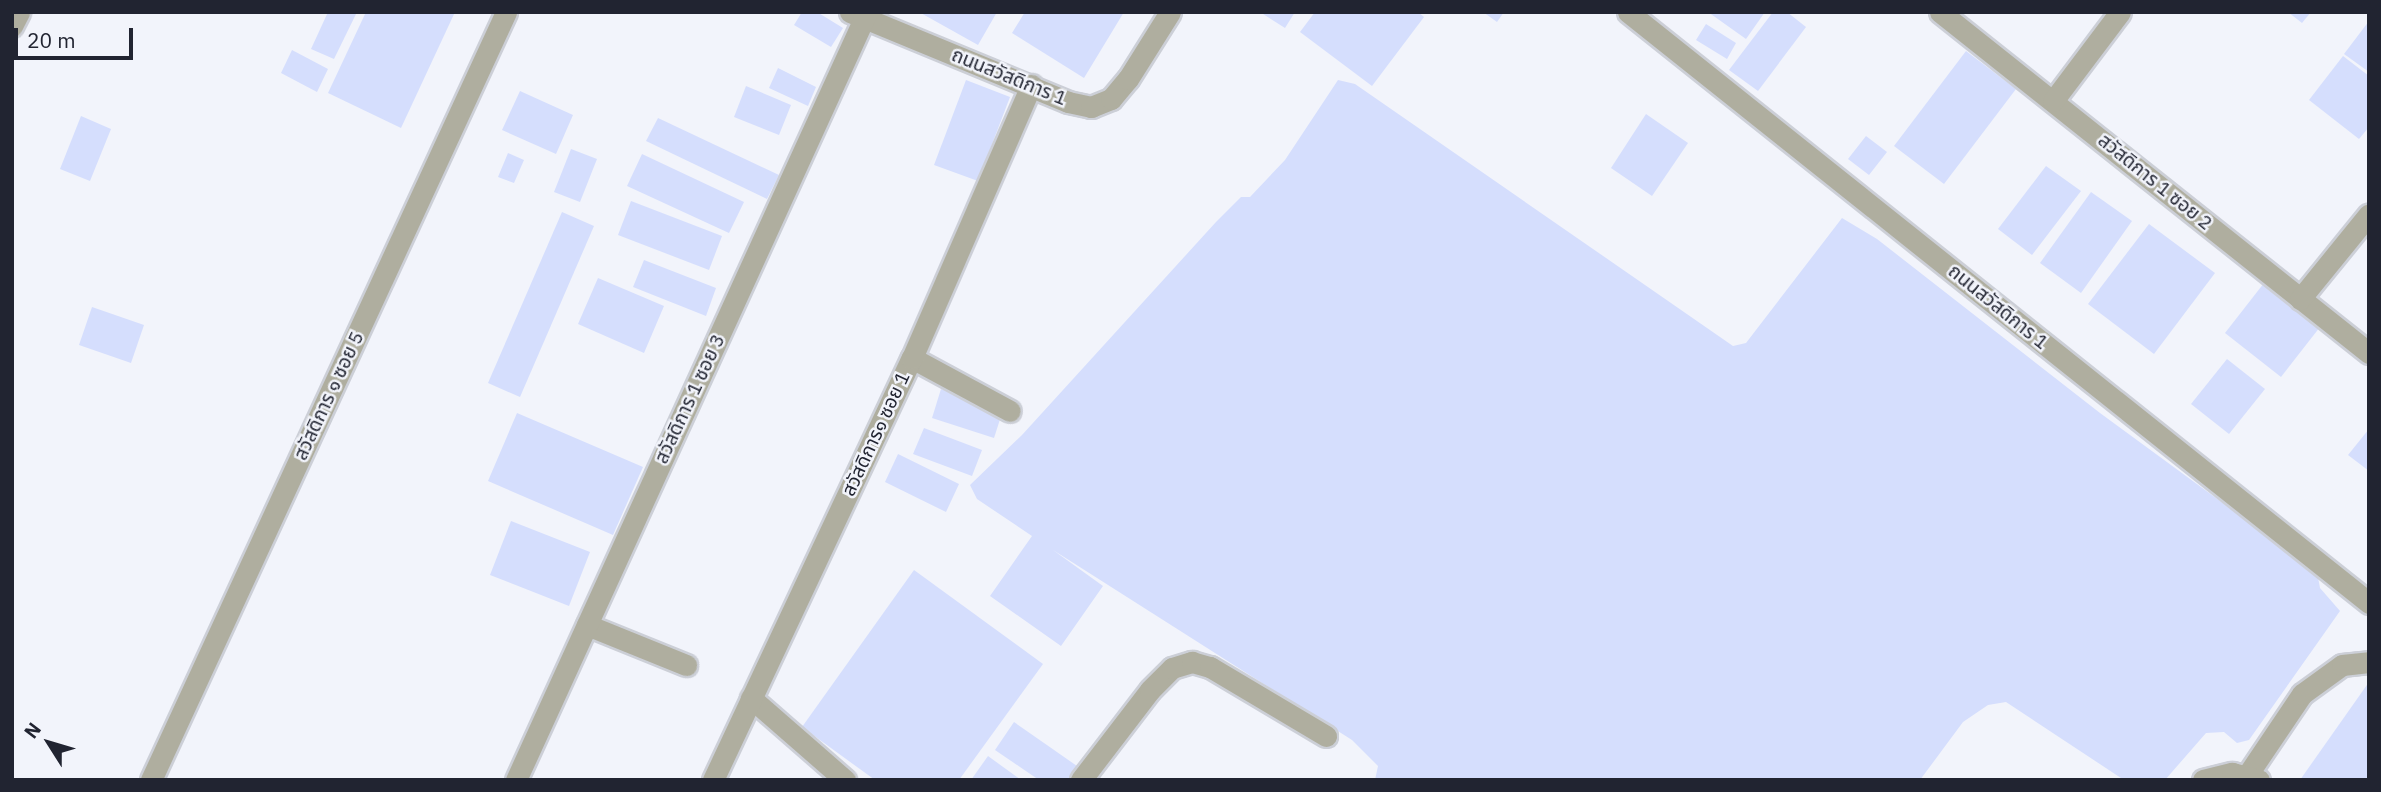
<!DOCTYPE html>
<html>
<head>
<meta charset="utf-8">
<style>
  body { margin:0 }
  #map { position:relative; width:2381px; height:792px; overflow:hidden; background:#f2f4fb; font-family:"IBM Plex Sans","Noto Sans Thai",sans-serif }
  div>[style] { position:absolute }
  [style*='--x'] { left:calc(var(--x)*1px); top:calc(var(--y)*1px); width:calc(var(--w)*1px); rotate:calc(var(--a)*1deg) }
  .building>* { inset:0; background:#d5defd }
  .roads { filter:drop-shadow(2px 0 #cccfd7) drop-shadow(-2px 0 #cccfd7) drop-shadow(0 2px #cccfd7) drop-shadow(0 -2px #cccfd7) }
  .minor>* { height:21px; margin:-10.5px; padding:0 10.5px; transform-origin:10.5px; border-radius:10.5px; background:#afae9f }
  span { translate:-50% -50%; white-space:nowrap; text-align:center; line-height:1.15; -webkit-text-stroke:5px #f2f4fb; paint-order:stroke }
  .street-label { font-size:19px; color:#212431 }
  .frame { position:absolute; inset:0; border:14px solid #212431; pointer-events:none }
  .north { position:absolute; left:14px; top:708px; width:70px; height:70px; -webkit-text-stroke:5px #f2f4fb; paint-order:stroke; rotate:307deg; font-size:19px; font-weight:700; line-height:28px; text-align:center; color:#212431 }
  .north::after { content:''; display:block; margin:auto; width:24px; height:32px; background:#212431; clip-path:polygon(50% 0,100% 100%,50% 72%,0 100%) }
  .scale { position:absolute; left:14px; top:28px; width:119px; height:32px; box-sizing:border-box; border:4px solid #212431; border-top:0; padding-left:9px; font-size:21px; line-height:24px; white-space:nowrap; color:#212431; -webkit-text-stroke:5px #f2f4fb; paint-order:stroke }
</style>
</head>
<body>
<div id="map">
  <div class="building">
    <i style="clip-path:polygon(328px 12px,357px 12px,334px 59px,311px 49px)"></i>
    <i style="clip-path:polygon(366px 12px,455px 12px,401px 128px,328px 93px)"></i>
    <i style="clip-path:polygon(802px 12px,817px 12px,843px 28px,831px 47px,794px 25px)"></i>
    <i style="clip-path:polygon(919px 12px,997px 12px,978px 45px)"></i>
    <i style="clip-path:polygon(1025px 12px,1124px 12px,1084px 78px,1012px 33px)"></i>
    <i style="clip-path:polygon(1260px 12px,1295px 12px,1285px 28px)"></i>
    <i style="clip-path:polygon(1315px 12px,1418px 12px,1424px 17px,1372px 86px,1300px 32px)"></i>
    <i style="clip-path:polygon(1483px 12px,1504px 12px,1497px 22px)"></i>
    <i style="clip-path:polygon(1708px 12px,1765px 12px,1746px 39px)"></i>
    <i style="clip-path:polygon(1773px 12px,1787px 12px,1806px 27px,1758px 91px,1729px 70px)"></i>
    <i style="clip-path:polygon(2288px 12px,2311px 12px,2302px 23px)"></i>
    <i style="clip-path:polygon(2369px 21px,2369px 72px,2344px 54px)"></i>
    <i style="clip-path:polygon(1706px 24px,1736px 43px,1727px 59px,1696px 40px)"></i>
    <i style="clip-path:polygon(292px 50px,328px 69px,317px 92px,281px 73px)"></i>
    <i style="clip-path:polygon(1966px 51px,2016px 89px,1944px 184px,1894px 146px)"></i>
    <i style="clip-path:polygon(2343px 56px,2369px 76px,2369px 127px,2359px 139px,2309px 100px)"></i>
    <i style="clip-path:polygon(778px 68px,816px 87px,808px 106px,769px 88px)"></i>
    <i style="clip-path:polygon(966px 80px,1010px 97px,978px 181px,934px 165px)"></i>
    <i style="clip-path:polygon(1338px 80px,1355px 84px,1733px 346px,1746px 343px,1842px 218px,1877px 239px,2100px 413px,2317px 572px,2320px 588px,2340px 611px,2249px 740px,2237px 743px,2224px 732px,2206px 733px,2165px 780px,2124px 780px,2006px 702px,1988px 705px,1963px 722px,1920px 780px,1375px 780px,1378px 766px,1352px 740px,1053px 550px,1103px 586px,1061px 646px,990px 596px,1032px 536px,977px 499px,970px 485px,1022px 435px,1216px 222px,1241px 197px,1250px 197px,1285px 160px)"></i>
    <i style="clip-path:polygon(746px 86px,791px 105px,779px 135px,734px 117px)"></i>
    <i style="clip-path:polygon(520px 91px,573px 115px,556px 154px,502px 130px)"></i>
    <i style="clip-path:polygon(1646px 114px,1688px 143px,1652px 196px,1611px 168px)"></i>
    <i style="clip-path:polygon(81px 116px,111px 129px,90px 181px,60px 169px)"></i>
    <i style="clip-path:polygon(658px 118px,779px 175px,767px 199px,646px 141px)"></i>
    <i style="clip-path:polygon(1866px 136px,1887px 152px,1869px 175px,1848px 159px)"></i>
    <i style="clip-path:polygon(571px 149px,597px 159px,580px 202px,554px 192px)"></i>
    <i style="clip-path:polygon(508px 153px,524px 160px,514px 183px,498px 177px)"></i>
    <i style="clip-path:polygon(642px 154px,744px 202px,729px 233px,627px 186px)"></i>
    <i style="clip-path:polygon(2046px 166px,2081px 191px,2032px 255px,1998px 229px)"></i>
    <i style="clip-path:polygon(2091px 192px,2132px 221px,2081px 293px,2040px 263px)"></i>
    <i style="clip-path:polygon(631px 201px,722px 236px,709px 270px,618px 235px)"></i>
    <i style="clip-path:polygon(562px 212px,594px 226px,520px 397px,488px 383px)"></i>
    <i style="clip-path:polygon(2149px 224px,2215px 273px,2154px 354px,2088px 304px)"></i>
    <i style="clip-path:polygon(644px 260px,716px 288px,706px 316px,633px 287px)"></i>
    <i style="clip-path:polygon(598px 278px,664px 306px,644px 353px,578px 324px)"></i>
    <i style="clip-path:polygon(2264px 283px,2320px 327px,2281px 377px,2225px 333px)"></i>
    <i style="clip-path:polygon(92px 307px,144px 325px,131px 363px,79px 345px)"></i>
    <i style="clip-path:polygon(2227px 359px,2265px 389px,2229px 434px,2191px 404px)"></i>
    <i style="clip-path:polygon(941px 389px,1003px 410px,994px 438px,932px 418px)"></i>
    <i style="clip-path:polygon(517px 413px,643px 467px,613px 535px,488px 481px)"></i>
    <i style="clip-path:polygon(924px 428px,982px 450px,972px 476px,913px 454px)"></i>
    <i style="clip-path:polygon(2369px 429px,2369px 471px,2348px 455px)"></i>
    <i style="clip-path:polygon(898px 454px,959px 484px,946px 512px,885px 482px)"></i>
    <i style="clip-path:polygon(511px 521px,590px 552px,569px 606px,490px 575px)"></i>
    <i style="clip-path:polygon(914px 570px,1043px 664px,959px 780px,875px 780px,802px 727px)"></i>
    <i style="clip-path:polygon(2369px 682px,2369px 780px,2300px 780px)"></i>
    <i style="clip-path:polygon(1014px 722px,1077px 766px,1068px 780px,1039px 780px,995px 750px)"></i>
    <i style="clip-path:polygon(988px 756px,1021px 780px,971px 780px)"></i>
  </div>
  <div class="roads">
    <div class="minor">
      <i style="--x:850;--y:12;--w:236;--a:22.4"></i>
      <i style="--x:1068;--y:102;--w:24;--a:12"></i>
      <i style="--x:1091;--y:107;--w:22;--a:-22"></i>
      <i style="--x:1111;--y:99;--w:26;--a:-50"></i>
      <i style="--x:1128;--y:79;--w:79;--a:-57.9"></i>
      <i style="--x:1628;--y:12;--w:948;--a:38.57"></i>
      <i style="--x:1940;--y:12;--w:548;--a:38.48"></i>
      <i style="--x:12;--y:26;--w:16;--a:-63"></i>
      <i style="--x:2053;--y:101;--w:111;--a:-53"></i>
      <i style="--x:2300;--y:299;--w:109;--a:-50.9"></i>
      <i style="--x:912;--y:358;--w:111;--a:28.4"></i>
      <i style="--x:587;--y:625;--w:107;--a:22"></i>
      <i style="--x:751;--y:698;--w:125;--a:41.1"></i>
      <i style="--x:2246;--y:777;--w:100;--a:-56"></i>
      <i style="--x:2302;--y:694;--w:49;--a:-35.9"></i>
      <i style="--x:2342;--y:665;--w:27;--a:-6"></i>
      <i style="--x:151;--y:780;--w:846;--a:-65.19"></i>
      <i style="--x:516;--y:780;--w:844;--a:-65.44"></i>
      <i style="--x:713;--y:780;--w:467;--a:-64.8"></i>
      <i style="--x:912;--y:358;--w:298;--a:-66.4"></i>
      <i style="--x:1081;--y:780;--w:113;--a:-52.5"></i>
      <i style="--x:1150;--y:690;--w:31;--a:-45"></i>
      <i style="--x:1172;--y:668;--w:21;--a:-17"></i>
      <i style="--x:1192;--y:662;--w:19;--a:16"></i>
      <i style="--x:1210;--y:667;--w:135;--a:30.7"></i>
      <i style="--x:2203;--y:780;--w:30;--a:-14"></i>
      <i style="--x:2232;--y:773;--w:28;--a:15"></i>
    </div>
  </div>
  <div class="street-label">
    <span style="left:1009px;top:77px;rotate:22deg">ถนนสวัสดิการ 1</span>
    <span style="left:2155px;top:182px;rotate:39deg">สวัสดิการ 1 ซอย 2</span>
    <span style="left:1998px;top:307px;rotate:39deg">ถนนสวัสดิการ 1</span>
    <span style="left:329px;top:396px;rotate:-65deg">สวัสดิการ ๑ ซอย 5</span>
    <span style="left:690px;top:399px;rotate:-65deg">สวัสดิการ 1 ซอย 3</span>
    <span style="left:876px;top:434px;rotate:-65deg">สวัสดิการ๑ ซอย 1</span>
  </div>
  <div class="frame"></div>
  <div class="north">N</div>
  <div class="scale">20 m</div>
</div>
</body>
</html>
